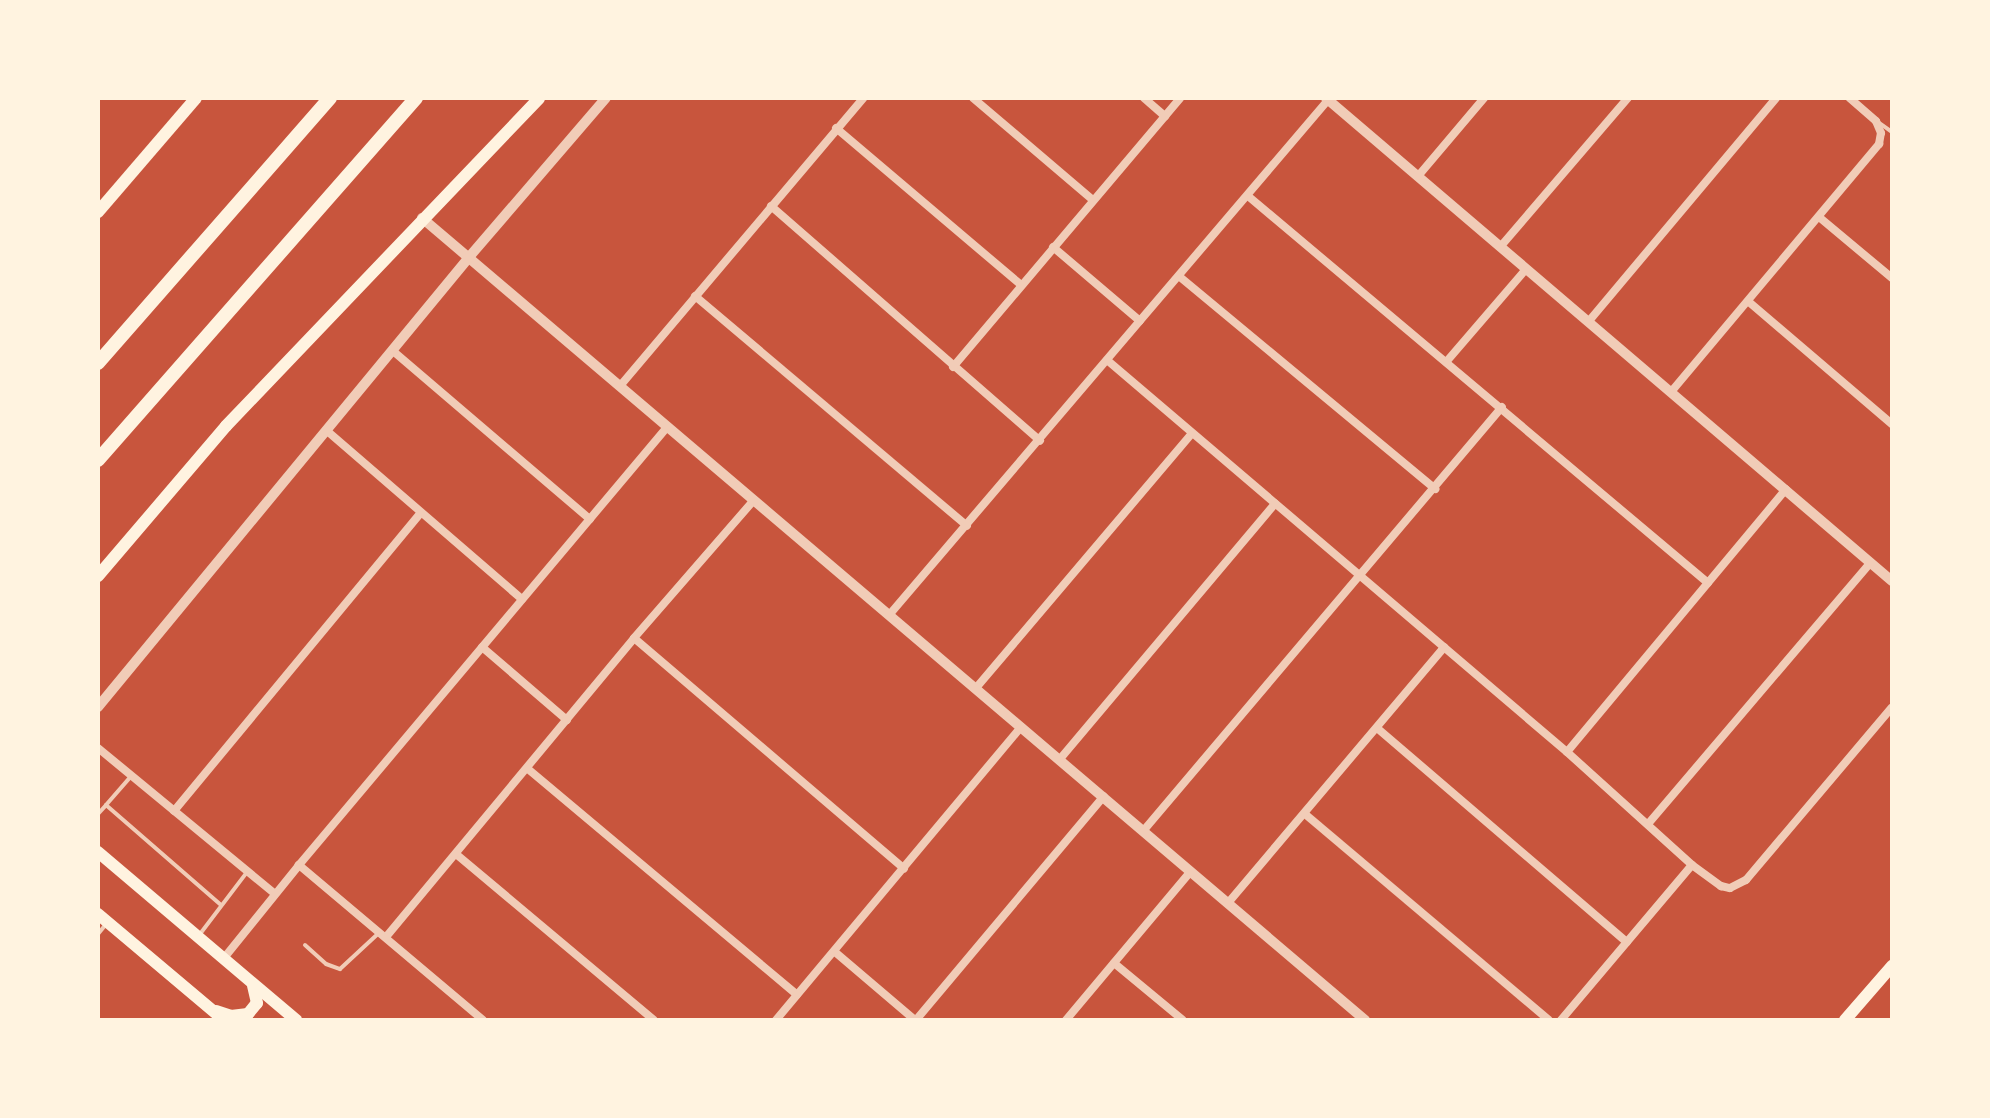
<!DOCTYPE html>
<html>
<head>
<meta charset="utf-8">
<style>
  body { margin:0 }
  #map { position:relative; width:1990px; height:1118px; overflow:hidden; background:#c8553d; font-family:"Source Serif 4",serif }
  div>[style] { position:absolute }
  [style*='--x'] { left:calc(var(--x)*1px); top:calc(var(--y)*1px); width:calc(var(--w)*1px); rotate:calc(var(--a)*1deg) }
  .service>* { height:4px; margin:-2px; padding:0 2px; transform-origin:2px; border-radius:2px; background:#f1ccb7 }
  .minor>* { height:8px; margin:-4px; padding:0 4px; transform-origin:4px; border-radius:4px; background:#f1ccb7 }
  .tertiary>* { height:10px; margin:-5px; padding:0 5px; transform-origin:5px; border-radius:5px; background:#f1ccb7 }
  .secondary>* { height:12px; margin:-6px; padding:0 6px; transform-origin:6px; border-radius:6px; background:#fff3e0 }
  .trunk>* { height:14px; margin:-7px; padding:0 7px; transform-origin:7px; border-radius:7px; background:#fff3e0 }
  span { translate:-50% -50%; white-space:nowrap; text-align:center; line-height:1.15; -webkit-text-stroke:8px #fff3e0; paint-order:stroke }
  .frame { position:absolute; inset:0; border:100px solid #fff3e0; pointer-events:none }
</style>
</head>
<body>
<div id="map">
  <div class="service">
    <i style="--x:1878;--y:122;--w:17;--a:36"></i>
    <i style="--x:106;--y:805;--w:37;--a:-49"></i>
    <i style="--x:98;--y:814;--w:12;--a:-48"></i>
    <i style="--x:106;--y:805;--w:152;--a:41"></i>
    <i style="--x:98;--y:934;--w:14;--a:-51"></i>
    <i style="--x:200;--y:934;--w:78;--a:-52.8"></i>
    <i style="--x:305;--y:945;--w:28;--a:42"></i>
    <i style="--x:326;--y:964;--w:15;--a:20"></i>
    <i style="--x:340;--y:969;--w:54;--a:-42.8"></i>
  </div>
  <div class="minor">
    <i style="--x:973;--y:98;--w:157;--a:40.4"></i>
    <i style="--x:1144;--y:98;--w:28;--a:41"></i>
    <i style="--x:836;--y:128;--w:243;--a:40.3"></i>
    <i style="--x:1419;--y:175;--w:101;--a:-49.8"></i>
    <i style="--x:1248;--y:196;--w:601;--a:40.07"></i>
    <i style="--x:771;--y:206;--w:357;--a:41.1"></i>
    <i style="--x:1819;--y:217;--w:95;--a:39.9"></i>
    <i style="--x:1501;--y:246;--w:195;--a:-49.4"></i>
    <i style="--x:1053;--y:247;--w:114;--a:40.4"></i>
    <i style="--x:1180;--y:277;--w:332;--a:39.7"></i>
    <i style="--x:695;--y:296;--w:356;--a:40.2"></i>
    <i style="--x:1749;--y:302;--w:188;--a:40.5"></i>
    <i style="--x:1589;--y:321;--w:291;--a:-50"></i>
    <i style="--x:393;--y:351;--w:259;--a:40.5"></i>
    <i style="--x:1107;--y:360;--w:604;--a:40.44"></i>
    <i style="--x:1567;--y:752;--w:169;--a:42.1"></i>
    <i style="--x:1692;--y:865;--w:36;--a:36"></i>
    <i style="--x:1721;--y:886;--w:9;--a:13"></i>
    <i style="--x:1730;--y:888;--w:18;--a:-27"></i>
    <i style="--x:1746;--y:880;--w:226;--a:-49.8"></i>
    <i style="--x:1447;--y:361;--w:121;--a:-49.3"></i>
    <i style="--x:953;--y:367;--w:352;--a:-49.8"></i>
    <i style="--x:620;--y:386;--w:377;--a:-49.8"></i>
    <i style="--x:1671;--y:392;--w:324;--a:-50"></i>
    <i style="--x:1879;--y:144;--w:11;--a:-80"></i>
    <i style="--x:1881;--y:133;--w:13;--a:-113"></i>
    <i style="--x:1876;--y:121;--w:35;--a:-139"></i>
    <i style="--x:326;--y:430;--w:259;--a:40.8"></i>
    <i style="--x:890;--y:614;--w:675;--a:-49.56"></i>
    <i style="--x:634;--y:638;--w:355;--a:40.5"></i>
    <i style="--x:482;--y:647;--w:112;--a:40.7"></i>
    <i style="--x:976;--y:688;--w:334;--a:-49.7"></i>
    <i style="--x:1377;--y:728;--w:329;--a:40.6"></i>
    <i style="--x:98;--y:748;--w:228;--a:39.5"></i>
    <i style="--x:1567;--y:752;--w:342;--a:-50.2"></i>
    <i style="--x:1060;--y:759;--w:334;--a:-49.9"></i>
    <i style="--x:528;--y:769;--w:351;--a:40"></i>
    <i style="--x:174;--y:811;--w:386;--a:-50.4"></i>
    <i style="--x:1305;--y:814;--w:319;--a:40.2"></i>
    <i style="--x:1648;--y:824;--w:343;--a:-49.6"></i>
    <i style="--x:1144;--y:830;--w:554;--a:-49.76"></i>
    <i style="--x:456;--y:854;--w:258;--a:40"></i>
    <i style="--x:1228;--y:903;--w:335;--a:-49.8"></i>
    <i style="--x:386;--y:937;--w:388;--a:-50.3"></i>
    <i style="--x:634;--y:638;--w:183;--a:-49"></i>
    <i style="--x:835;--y:952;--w:105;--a:40.4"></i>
    <i style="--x:224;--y:958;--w:119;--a:-51.1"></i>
    <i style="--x:1114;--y:963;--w:89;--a:39.6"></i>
    <i style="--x:483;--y:1020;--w:241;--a:-139.9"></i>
    <i style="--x:299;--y:865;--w:573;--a:-49.95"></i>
    <i style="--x:776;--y:1020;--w:382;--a:-50.1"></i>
    <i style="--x:916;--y:1020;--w:292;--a:-50"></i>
    <i style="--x:1066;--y:1020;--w:194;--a:-50"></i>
    <i style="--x:1561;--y:1020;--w:203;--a:-49.8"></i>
  </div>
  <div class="tertiary">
    <i style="--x:1326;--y:98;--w:744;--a:40.48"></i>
    <i style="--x:422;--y:218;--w:1238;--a:40.38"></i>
    <i style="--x:98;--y:707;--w:585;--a:-50.48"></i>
    <i style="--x:470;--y:256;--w:208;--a:-49.3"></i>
  </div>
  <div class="secondary">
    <i style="--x:98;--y:212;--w:150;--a:-49.3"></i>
    <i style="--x:98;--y:576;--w:197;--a:-49.5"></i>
    <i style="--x:226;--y:426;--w:453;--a:-46.3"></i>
    <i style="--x:98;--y:852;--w:260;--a:40.3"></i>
    <i style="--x:98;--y:914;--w:165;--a:40.1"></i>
    <i style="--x:216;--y:1011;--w:16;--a:18"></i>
    <i style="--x:231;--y:1016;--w:17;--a:-7"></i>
    <i style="--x:248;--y:1014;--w:14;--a:-51"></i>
    <i style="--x:257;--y:1003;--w:17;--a:-103"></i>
    <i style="--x:1845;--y:1020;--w:72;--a:-49"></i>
  </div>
  <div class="trunk">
    <i style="--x:98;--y:363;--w:352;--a:-48.8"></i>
    <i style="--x:98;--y:460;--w:482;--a:-48.7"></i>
  </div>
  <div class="frame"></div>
</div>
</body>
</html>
